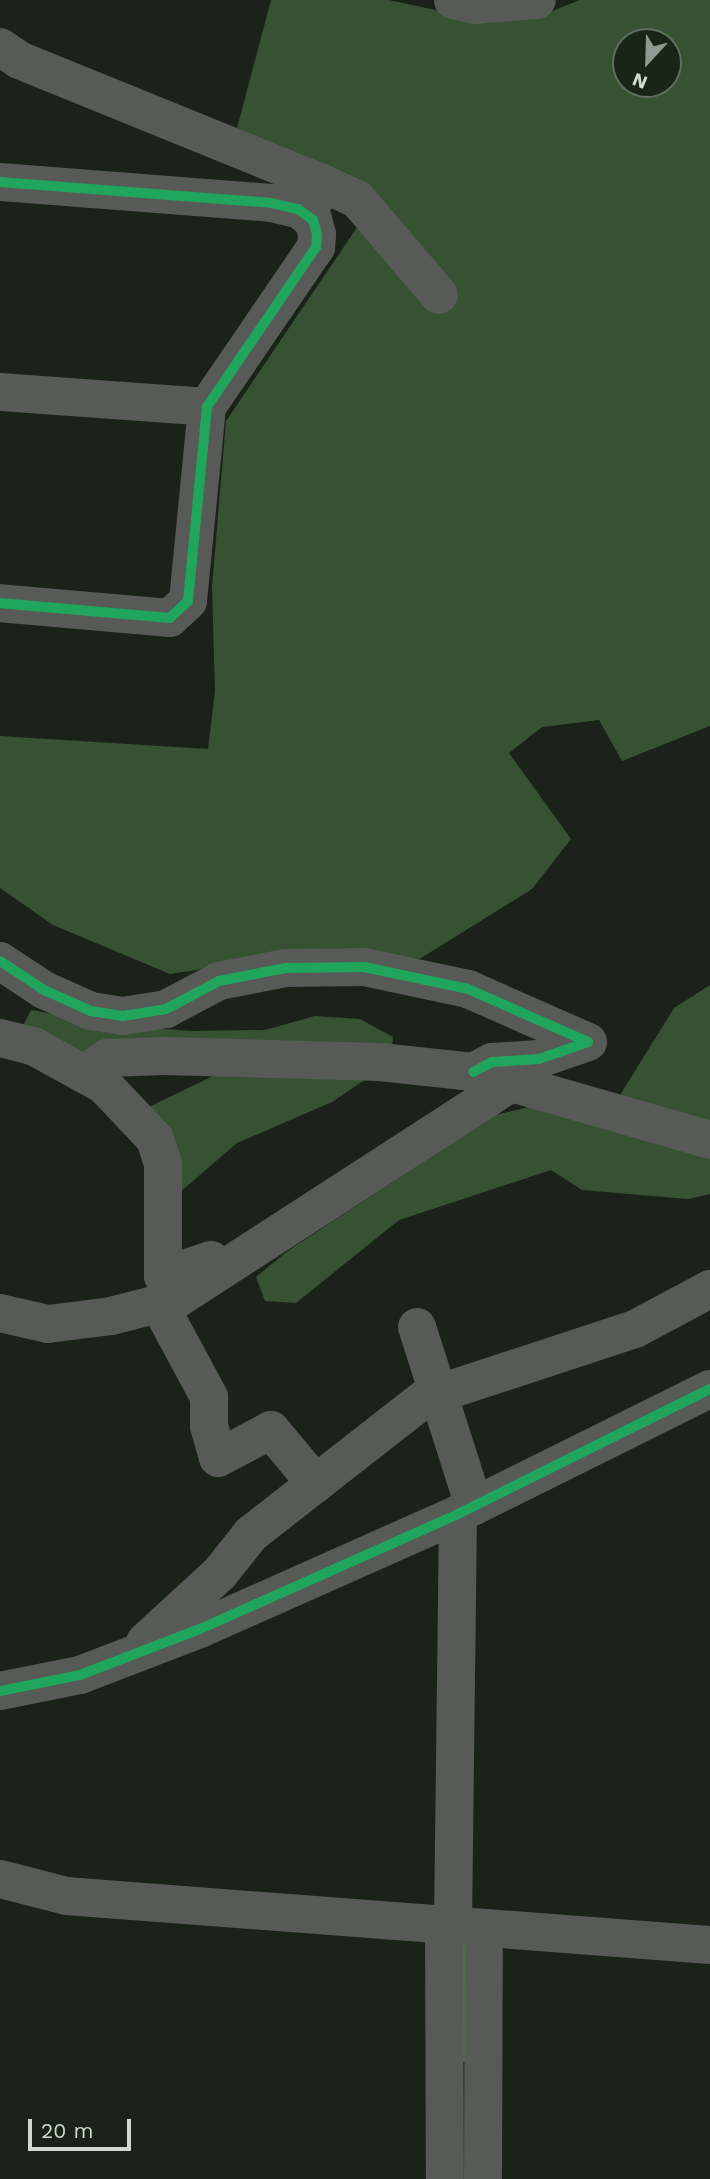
<!DOCTYPE html>
<html>
<head>
<meta charset="utf-8">
<style>
  body { margin:0 }
  #map { position:relative; width:710px; height:2179px; overflow:hidden; background:#1b221a; font-family:"Work Sans",sans-serif }
  div>[style] { position:absolute }
  [style*='--x'] { left:calc(var(--x)*1px); top:calc(var(--y)*1px); width:calc(var(--w)*1px); rotate:calc(var(--a)*1deg) }
  .forest>* { inset:0; background:#365233 }
  .stream>* { height:10px; margin:-5px; padding:0 5px; transform-origin:5px; border-radius:5px; background:#516e4c }
  .minor>* { height:38px; margin:-19px; padding:0 19px; transform-origin:19px; border-radius:19px; background:#575a57 }
  .cycleway>* { height:10px; margin:-5px; padding:0 5px; transform-origin:5px; border-radius:5px; background:#20a55d }
  span { translate:-50% -50%; white-space:nowrap; text-align:center; line-height:1.15; -webkit-text-stroke:6px #182517; paint-order:stroke }
  .north { position:absolute; left:612px; top:28px; width:70px; height:70px; box-sizing:border-box; background:#182517; border:2px solid #626d61; border-radius:50%; rotate:202deg; font-size:19px; font-weight:700; line-height:28px; text-align:center; color:#d1dad0 }
  .north::after { content:''; display:block; margin:auto; width:24px; height:32px; background:#919a90; clip-path:polygon(50% 0,100% 100%,50% 72%,0 100%) }
  .scale { position:absolute; left:28px; top:2119px; width:103px; height:32px; box-sizing:border-box; border:4px solid #d1dad0; border-top:0; padding-left:9px; font-size:21px; line-height:24px; white-space:nowrap; color:#d1dad0; -webkit-text-stroke:5px #182517; paint-order:stroke }
</style>
</head>
<body>
<div id="map">
  <div class="forest">
    <i style="clip-path:polygon(evenodd,271px 0,389px 0,477px 19px,542px 15px,580px 0,710px 0,710px 726px,622px 761px,599px 720px,542px 727px,509px 753px,571px 839px,532px 889px,413px 963px,282px 957px,170px 974px,53px 925px,0 888px,0 736px,208px 749px,215px 691px,212px 587px,226px 421px,362px 220px,236px 132px,271px 0,626px 42px,668px 42px,668px 84px,626px 84px,626px 42px)"></i>
    <i style="clip-path:polygon(710px 985px,710px 1126px,620px 1095px,674px 1008px)"></i>
    <i style="clip-path:polygon(31px 1010px,116px 1025px,191px 1031px,265px 1030px,315px 1016px,360px 1019px,393px 1037px,392px 1051px,84px 1055px,22px 1028px)"></i>
    <i style="clip-path:polygon(219px 1073px,366px 1079px,332px 1102px,237px 1143px,179px 1193px,149px 1107px)"></i>
    <i style="clip-path:polygon(541px 1104px,710px 1154px,710px 1194px,688px 1199px,582px 1190px,551px 1170px,399px 1220px,296px 1303px,265px 1301px,256px 1277px,289px 1250px,495px 1115px)"></i>
  </div>
  <div class="stream">
    <i style="--x:464;--y:2057;--w:124;--a:-90"></i>
  </div>
  <div class="minor">
    <i style="--x:453;--y:0;--w:23;--a:13"></i>
    <i style="--x:475;--y:5;--w:62;--a:-4.6"></i>
    <i style="--x:0;--y:47;--w:23;--a:34"></i>
    <i style="--x:19;--y:60;--w:327;--a:22.1"></i>
    <i style="--x:322;--y:183;--w:36;--a:114"></i>
    <i style="--x:0;--y:182;--w:272;--a:4.4"></i>
    <i style="--x:271;--y:203;--w:28;--a:13"></i>
    <i style="--x:298;--y:209;--w:19;--a:36"></i>
    <i style="--x:313;--y:220;--w:15;--a:74"></i>
    <i style="--x:317;--y:234;--w:13;--a:94"></i>
    <i style="--x:316;--y:247;--w:194;--a:124.3"></i>
    <i style="--x:207;--y:407;--w:195;--a:95.6"></i>
    <i style="--x:188;--y:601;--w:25;--a:137"></i>
    <i style="--x:170;--y:618;--w:171;--a:-175"></i>
    <i style="--x:322;--y:183;--w:38;--a:25"></i>
    <i style="--x:357;--y:199;--w:126;--a:49.5"></i>
    <i style="--x:0;--y:392;--w:208;--a:4.1"></i>
    <i style="--x:0;--y:961;--w:53;--a:33.4"></i>
    <i style="--x:44;--y:990;--w:51;--a:24.1"></i>
    <i style="--x:91;--y:1011;--w:32;--a:9"></i>
    <i style="--x:123;--y:1016;--w:44;--a:-9.2"></i>
    <i style="--x:166;--y:1009;--w:60;--a:-27.8"></i>
    <i style="--x:219;--y:981;--w:68;--a:-11"></i>
    <i style="--x:286;--y:968;--w:78;--a:-0.7"></i>
    <i style="--x:364;--y:967;--w:106;--a:11.9"></i>
    <i style="--x:468;--y:989;--w:131;--a:23.8"></i>
    <i style="--x:588;--y:1042;--w:52;--a:160.9"></i>
    <i style="--x:539;--y:1059;--w:47;--a:176.3"></i>
    <i style="--x:492;--y:1062;--w:21;--a:152"></i>
    <i style="--x:0;--y:1038;--w:36;--a:14"></i>
    <i style="--x:35;--y:1047;--w:79;--a:28.8"></i>
    <i style="--x:104;--y:1085;--w:74;--a:46.6"></i>
    <i style="--x:155;--y:1139;--w:25;--a:72"></i>
    <i style="--x:163;--y:1163;--w:113;--a:90"></i>
    <i style="--x:163;--y:1276;--w:51;--a:-18.4"></i>
    <i style="--x:84;--y:1074;--w:28;--a:-35"></i>
    <i style="--x:107;--y:1058;--w:58;--a:-2"></i>
    <i style="--x:165;--y:1056;--w:215;--a:1.6"></i>
    <i style="--x:380;--y:1062;--w:94;--a:6.1"></i>
    <i style="--x:473;--y:1072;--w:247;--a:16"></i>
    <i style="--x:159;--y:1304;--w:106;--a:61.7"></i>
    <i style="--x:209;--y:1397;--w:29;--a:90"></i>
    <i style="--x:209;--y:1426;--w:33;--a:74"></i>
    <i style="--x:218;--y:1458;--w:60;--a:-27.8"></i>
    <i style="--x:271;--y:1430;--w:70;--a:50.2"></i>
    <i style="--x:0;--y:1313;--w:49;--a:12.9"></i>
    <i style="--x:48;--y:1324;--w:64;--a:-7.2"></i>
    <i style="--x:111;--y:1316;--w:68;--a:-14.4"></i>
    <i style="--x:177;--y:1299;--w:399;--a:-32.9"></i>
    <i style="--x:417;--y:1327;--w:188;--a:72.3"></i>
    <i style="--x:145;--y:1642;--w:102;--a:-42.6"></i>
    <i style="--x:220;--y:1573;--w:50;--a:-51.5"></i>
    <i style="--x:251;--y:1534;--w:221;--a:-38"></i>
    <i style="--x:425;--y:1398;--w:221;--a:-18.2"></i>
    <i style="--x:635;--y:1329;--w:85;--a:-28.1"></i>
    <i style="--x:0;--y:1691;--w:82;--a:-11.3"></i>
    <i style="--x:80;--y:1675;--w:129;--a:-21"></i>
    <i style="--x:200;--y:1629;--w:282;--a:-24"></i>
    <i style="--x:458;--y:1514;--w:281;--a:-26.4"></i>
    <i style="--x:0;--y:1879;--w:68;--a:14.4"></i>
    <i style="--x:66;--y:1896;--w:646;--a:4.35"></i>
    <i style="--x:444;--y:1925;--w:254;--a:89.8"></i>
    <i style="--x:453;--y:1925;--w:411;--a:-89.3"></i>
    <i style="--x:483;--y:2179;--w:251;--a:-89.8"></i>
  </div>
  <div class="cycleway">
    <i style="--x:0;--y:182;--w:272;--a:4.4"></i>
    <i style="--x:271;--y:203;--w:28;--a:13"></i>
    <i style="--x:298;--y:209;--w:19;--a:36"></i>
    <i style="--x:313;--y:220;--w:15;--a:74"></i>
    <i style="--x:317;--y:234;--w:13;--a:94"></i>
    <i style="--x:316;--y:247;--w:194;--a:124.3"></i>
    <i style="--x:207;--y:407;--w:195;--a:95.6"></i>
    <i style="--x:188;--y:601;--w:25;--a:137"></i>
    <i style="--x:170;--y:618;--w:171;--a:-175"></i>
    <i style="--x:0;--y:961;--w:53;--a:33.4"></i>
    <i style="--x:44;--y:990;--w:51;--a:24.1"></i>
    <i style="--x:91;--y:1011;--w:32;--a:9"></i>
    <i style="--x:123;--y:1016;--w:44;--a:-9.2"></i>
    <i style="--x:166;--y:1009;--w:60;--a:-27.8"></i>
    <i style="--x:219;--y:981;--w:68;--a:-11"></i>
    <i style="--x:286;--y:968;--w:78;--a:-0.7"></i>
    <i style="--x:364;--y:967;--w:106;--a:11.9"></i>
    <i style="--x:468;--y:989;--w:131;--a:23.8"></i>
    <i style="--x:588;--y:1042;--w:52;--a:160.9"></i>
    <i style="--x:539;--y:1059;--w:47;--a:176.3"></i>
    <i style="--x:492;--y:1062;--w:21;--a:152"></i>
    <i style="--x:0;--y:1691;--w:82;--a:-11.3"></i>
    <i style="--x:80;--y:1675;--w:129;--a:-21"></i>
    <i style="--x:200;--y:1629;--w:282;--a:-24"></i>
    <i style="--x:458;--y:1514;--w:281;--a:-26.4"></i>
  </div>
  <div class="north">N</div>
  <div class="scale">20 m</div>
</div>
</body>
</html>
